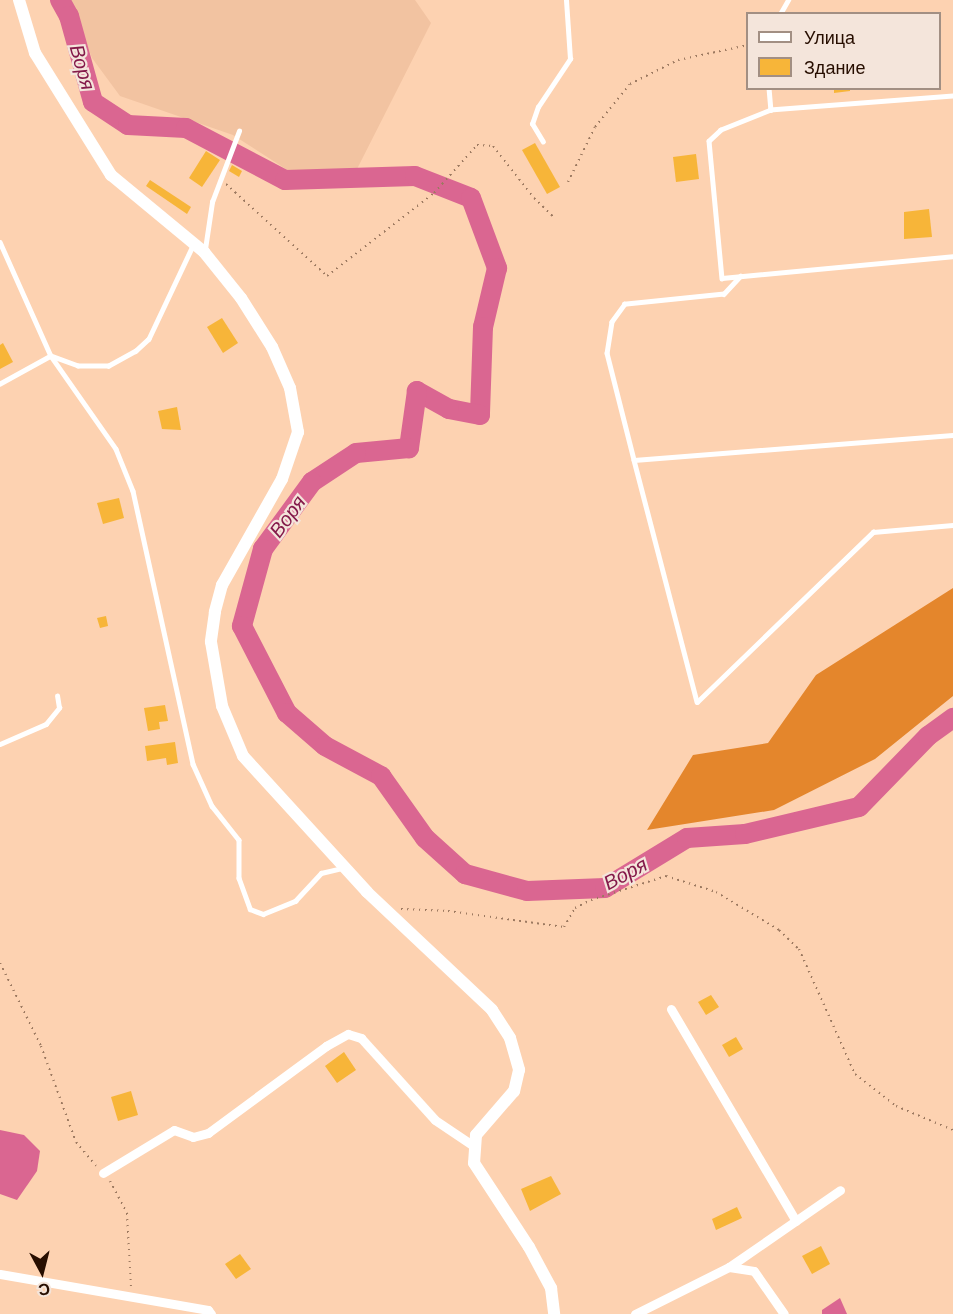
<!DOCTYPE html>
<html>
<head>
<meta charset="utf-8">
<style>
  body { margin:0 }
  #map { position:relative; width:953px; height:1314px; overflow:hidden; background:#fdd2b1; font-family:Barlow,sans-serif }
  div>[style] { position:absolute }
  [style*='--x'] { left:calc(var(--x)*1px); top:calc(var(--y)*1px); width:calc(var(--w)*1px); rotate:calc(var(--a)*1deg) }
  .built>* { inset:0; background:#f2c3a1 }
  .forest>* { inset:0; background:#e4862c }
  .water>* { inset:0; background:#da6691 }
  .river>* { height:20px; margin:-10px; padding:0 10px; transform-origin:10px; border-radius:10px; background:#da6691 }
  .building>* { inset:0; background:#f7b539 }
  .path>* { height:2px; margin-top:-1px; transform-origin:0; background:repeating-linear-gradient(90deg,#9c7960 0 1.5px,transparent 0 6px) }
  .service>* { height:4.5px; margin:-2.25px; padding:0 2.25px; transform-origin:2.25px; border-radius:2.25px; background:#fff }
  .minor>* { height:9px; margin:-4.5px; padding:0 4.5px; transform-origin:4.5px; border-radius:4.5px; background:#fff }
  .tertiary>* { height:12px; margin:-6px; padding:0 6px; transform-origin:6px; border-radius:6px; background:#fff }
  span { translate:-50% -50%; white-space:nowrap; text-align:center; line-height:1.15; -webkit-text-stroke:4.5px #f4e5db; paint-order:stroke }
  .water-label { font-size:20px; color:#841a4a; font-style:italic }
  .legend { position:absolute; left:746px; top:12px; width:195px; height:78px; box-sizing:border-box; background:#f4e5db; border:2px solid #a28f83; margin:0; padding:8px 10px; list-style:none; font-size:18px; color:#270e00 }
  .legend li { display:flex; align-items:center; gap:12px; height:30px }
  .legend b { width:30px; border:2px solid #a28f83 }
  .north { position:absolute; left:12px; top:1242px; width:60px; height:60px; -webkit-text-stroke:4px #f4e5db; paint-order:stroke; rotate:173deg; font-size:16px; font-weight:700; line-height:24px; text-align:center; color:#270e00 }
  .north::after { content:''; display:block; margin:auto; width:21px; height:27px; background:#270e00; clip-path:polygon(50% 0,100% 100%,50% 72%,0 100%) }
</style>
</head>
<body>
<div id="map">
  <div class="built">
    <i style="clip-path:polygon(70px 0,415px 0,431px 23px,357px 169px,289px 171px,233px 135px,120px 96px,92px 58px)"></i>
  </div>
  <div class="forest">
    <i style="clip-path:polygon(953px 588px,953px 696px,875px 759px,774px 810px,647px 830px,693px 755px,768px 743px,816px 675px)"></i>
  </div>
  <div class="water">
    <i style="clip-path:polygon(0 1130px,24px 1135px,40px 1151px,37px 1171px,17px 1200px,0 1194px)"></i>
    <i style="clip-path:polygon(840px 1298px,847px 1314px,822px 1314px,822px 1310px)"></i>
  </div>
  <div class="river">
    <i style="--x:60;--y:0;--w:18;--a:61"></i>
    <i style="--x:69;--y:16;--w:89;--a:74.4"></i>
    <i style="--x:93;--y:102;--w:42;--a:33.3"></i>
    <i style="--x:128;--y:125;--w:58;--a:3"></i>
    <i style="--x:186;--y:128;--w:112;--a:27.7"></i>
    <i style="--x:285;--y:180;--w:130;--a:-1.8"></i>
    <i style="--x:415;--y:176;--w:60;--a:21.4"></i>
    <i style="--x:471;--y:198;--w:75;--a:69.6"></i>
    <i style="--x:497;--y:268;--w:61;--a:103.3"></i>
    <i style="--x:483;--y:327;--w:88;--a:92"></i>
    <i style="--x:480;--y:415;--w:32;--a:-169"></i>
    <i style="--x:449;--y:409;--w:37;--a:-151"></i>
    <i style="--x:417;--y:391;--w:58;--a:98"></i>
    <i style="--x:409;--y:448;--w:53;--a:174.6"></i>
    <i style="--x:356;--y:453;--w:53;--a:146.6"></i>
    <i style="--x:312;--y:482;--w:83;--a:126.2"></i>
    <i style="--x:263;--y:549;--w:80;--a:105.3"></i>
    <i style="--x:242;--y:626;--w:98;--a:62.7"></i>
    <i style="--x:287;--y:713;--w:50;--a:41"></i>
    <i style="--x:325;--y:746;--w:64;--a:28.2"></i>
    <i style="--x:381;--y:776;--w:76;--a:54.6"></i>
    <i style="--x:425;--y:838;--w:54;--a:42"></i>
    <i style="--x:465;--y:874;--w:64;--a:15.3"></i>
    <i style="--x:527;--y:891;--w:78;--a:-2.2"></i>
    <i style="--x:605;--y:888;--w:96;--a:-31.4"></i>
    <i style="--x:687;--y:838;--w:58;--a:-3.9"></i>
    <i style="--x:745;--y:834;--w:117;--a:-13.3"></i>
    <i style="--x:859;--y:807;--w:99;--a:-45.8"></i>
    <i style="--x:928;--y:736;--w:31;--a:-36"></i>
  </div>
  <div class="building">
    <i style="clip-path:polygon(834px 88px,850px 88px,850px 91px,834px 93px)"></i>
    <i style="clip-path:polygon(535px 143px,560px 187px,547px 194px,522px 150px)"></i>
    <i style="clip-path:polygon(206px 151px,220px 160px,202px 187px,189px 178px)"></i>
    <i style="clip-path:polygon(696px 154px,699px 179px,676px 182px,673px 157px)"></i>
    <i style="clip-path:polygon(232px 165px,242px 171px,239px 177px,229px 171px)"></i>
    <i style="clip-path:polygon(150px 180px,191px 207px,187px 214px,146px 186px)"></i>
    <i style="clip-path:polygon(929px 209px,932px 237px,904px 239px,904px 212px)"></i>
    <i style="clip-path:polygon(222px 318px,238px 343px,223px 353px,207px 327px)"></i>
    <i style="clip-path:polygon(3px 343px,13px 362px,0 369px,0 345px)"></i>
    <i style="clip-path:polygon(177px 407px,181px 430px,162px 429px,158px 411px)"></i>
    <i style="clip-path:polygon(119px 498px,124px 518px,103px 524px,97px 503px)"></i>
    <i style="clip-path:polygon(106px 616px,108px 626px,100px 628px,97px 618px)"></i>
    <i style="clip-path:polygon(165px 705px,168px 721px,159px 722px,160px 729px,148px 731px,144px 708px)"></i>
    <i style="clip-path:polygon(175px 742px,178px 763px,167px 765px,166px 758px,147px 761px,145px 746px)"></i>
    <i style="clip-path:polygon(711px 995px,719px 1007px,706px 1015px,698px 1002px)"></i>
    <i style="clip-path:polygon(736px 1037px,743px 1049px,729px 1057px,722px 1045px)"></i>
    <i style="clip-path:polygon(344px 1052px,356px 1070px,337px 1083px,325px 1066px)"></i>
    <i style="clip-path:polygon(131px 1091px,138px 1115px,118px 1121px,111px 1097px)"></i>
    <i style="clip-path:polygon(551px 1176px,561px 1194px,530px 1211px,521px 1189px)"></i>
    <i style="clip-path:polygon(737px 1207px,742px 1218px,716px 1230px,712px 1219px)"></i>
    <i style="clip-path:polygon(821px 1246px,830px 1264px,812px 1274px,802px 1256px)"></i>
    <i style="clip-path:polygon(240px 1254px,251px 1269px,236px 1279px,225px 1264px)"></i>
  </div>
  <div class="path">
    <i style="--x:568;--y:182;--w:61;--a:-63.9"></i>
    <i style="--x:595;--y:127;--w:55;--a:-50.9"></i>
    <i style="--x:630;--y:84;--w:54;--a:-26.6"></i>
    <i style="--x:678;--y:60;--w:72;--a:-12.1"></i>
    <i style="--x:226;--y:184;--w:137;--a:42.3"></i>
    <i style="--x:327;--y:276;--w:135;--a:-37.8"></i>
    <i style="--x:434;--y:193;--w:64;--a:-48.1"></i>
    <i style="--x:477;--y:145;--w:16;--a:4"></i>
    <i style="--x:493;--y:146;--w:66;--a:51.7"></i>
    <i style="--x:534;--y:198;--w:28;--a:44"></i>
    <i style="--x:401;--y:909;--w:47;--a:2.4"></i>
    <i style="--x:448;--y:911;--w:117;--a:7.9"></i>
    <i style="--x:564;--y:927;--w:22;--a:-60"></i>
    <i style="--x:575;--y:908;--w:18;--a:-27"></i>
    <i style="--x:591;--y:900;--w:79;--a:-17.7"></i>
    <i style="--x:666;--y:876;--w:52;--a:17.7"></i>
    <i style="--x:716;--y:892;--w:74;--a:31.1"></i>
    <i style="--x:779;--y:930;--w:28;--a:44"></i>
    <i style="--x:799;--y:949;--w:137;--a:65.9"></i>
    <i style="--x:855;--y:1074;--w:52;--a:38"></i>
    <i style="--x:896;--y:1106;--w:62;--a:22.8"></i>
    <i style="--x:0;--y:963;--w:93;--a:63.7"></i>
    <i style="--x:41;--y:1046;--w:102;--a:70"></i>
    <i style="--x:76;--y:1142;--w:31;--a:50"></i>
    <i style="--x:110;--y:1181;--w:36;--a:62"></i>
    <i style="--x:127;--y:1213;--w:75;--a:86.9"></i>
  </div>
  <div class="service">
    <i style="--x:780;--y:14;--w:16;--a:-60"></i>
    <i style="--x:769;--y:88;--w:22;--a:85"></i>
    <i style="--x:953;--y:96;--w:183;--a:175.6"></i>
    <i style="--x:771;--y:110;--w:54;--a:158.2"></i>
    <i style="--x:721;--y:130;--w:16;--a:137"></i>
    <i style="--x:709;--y:141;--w:138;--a:84.6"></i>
    <i style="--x:722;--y:278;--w:232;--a:-5.4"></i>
    <i style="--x:543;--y:142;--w:21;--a:-121"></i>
    <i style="--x:532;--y:124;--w:18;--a:-71"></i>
    <i style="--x:538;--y:107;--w:58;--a:-56.3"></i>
    <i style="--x:570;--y:59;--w:59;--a:-93.9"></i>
    <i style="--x:0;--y:242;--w:125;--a:65.9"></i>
    <i style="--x:51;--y:356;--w:58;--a:151.2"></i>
    <i style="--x:193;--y:246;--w:103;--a:115.3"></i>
    <i style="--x:149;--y:339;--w:18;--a:137"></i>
    <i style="--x:136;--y:351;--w:31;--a:151"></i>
    <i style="--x:109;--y:366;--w:31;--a:180"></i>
    <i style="--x:78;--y:366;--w:29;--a:-160"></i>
    <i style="--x:51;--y:356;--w:113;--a:55"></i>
    <i style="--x:116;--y:449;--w:45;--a:68"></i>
    <i style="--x:133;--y:491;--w:280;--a:77.6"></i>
    <i style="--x:193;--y:764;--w:46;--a:65.7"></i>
    <i style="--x:212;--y:806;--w:43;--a:51.5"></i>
    <i style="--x:239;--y:840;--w:38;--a:90"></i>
    <i style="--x:239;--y:878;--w:33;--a:70"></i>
    <i style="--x:250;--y:909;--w:14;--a:21"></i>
    <i style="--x:263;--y:914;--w:35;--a:-22"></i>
    <i style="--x:295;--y:901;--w:38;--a:-47"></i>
    <i style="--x:321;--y:873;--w:22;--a:-13"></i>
    <i style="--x:205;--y:249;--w:48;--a:-81.5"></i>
    <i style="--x:212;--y:202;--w:76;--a:-69.2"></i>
    <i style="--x:741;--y:276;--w:25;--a:133"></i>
    <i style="--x:724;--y:294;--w:100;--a:174.2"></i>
    <i style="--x:625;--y:304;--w:22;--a:126"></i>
    <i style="--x:612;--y:322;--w:31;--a:99"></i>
    <i style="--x:607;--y:353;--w:110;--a:75.8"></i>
    <i style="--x:634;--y:460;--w:320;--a:-4.5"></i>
    <i style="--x:634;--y:460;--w:250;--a:75.4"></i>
    <i style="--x:697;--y:702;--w:245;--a:-44"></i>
    <i style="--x:873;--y:532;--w:80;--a:-5"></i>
    <i style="--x:0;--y:744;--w:50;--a:-23.5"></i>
    <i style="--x:46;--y:724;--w:21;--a:-51"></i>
    <i style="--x:59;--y:708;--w:12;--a:-99"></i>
  </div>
  <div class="minor">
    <i style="--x:671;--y:1009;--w:246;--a:59.5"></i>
    <i style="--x:103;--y:1173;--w:83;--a:-31.2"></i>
    <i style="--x:174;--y:1130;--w:20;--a:20"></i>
    <i style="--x:193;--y:1137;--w:16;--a:-15"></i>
    <i style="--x:208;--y:1133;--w:147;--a:-36.4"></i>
    <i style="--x:326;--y:1046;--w:25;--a:-29"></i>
    <i style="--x:348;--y:1034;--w:14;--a:17"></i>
    <i style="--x:361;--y:1038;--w:110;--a:47.9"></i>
    <i style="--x:435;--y:1120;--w:48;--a:34"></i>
    <i style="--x:729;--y:1267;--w:25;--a:9"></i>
    <i style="--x:754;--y:1271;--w:52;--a:55.1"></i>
    <i style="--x:0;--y:1274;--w:211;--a:9.8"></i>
    <i style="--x:208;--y:1310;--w:5;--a:53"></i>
    <i style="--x:635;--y:1314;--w:105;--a:-26.6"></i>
    <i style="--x:729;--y:1267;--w:135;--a:-34.7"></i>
  </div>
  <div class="tertiary">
    <i style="--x:19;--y:0;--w:55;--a:73.2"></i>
    <i style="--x:35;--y:53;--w:144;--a:58.1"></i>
    <i style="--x:111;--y:175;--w:121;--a:39.6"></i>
    <i style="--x:204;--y:252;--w:59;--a:51.2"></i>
    <i style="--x:241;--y:298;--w:58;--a:57.7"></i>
    <i style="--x:272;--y:347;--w:45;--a:66.3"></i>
    <i style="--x:290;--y:388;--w:45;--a:79.7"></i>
    <i style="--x:298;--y:432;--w:50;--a:108.8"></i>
    <i style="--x:282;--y:479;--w:122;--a:119.5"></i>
    <i style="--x:222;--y:585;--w:28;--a:105"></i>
    <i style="--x:215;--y:612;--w:30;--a:98"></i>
    <i style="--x:211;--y:642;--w:65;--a:80.2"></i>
    <i style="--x:222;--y:706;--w:54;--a:67.2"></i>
    <i style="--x:243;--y:756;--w:184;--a:47.6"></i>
    <i style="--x:367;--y:892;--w:172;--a:43.3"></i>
    <i style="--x:492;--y:1010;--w:33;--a:57"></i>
    <i style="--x:510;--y:1038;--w:33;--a:74"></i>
    <i style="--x:519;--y:1070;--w:22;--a:103"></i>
    <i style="--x:514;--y:1091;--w:58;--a:130.8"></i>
    <i style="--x:476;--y:1135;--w:28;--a:94"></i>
    <i style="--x:474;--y:1163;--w:100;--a:56.8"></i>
    <i style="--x:529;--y:1247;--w:47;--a:61.8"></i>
    <i style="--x:551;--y:1288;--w:26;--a:83"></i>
  </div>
  <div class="water-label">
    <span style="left:83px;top:67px;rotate:74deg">Воря</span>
    <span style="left:287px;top:516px;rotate:-54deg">Воря</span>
    <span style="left:625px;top:873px;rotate:-28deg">Воря</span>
  </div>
  <ul class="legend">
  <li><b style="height:8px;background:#fff"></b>Улица</li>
  <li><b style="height:16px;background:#f7b539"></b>Здание</li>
  </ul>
  <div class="north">С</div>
</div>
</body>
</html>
